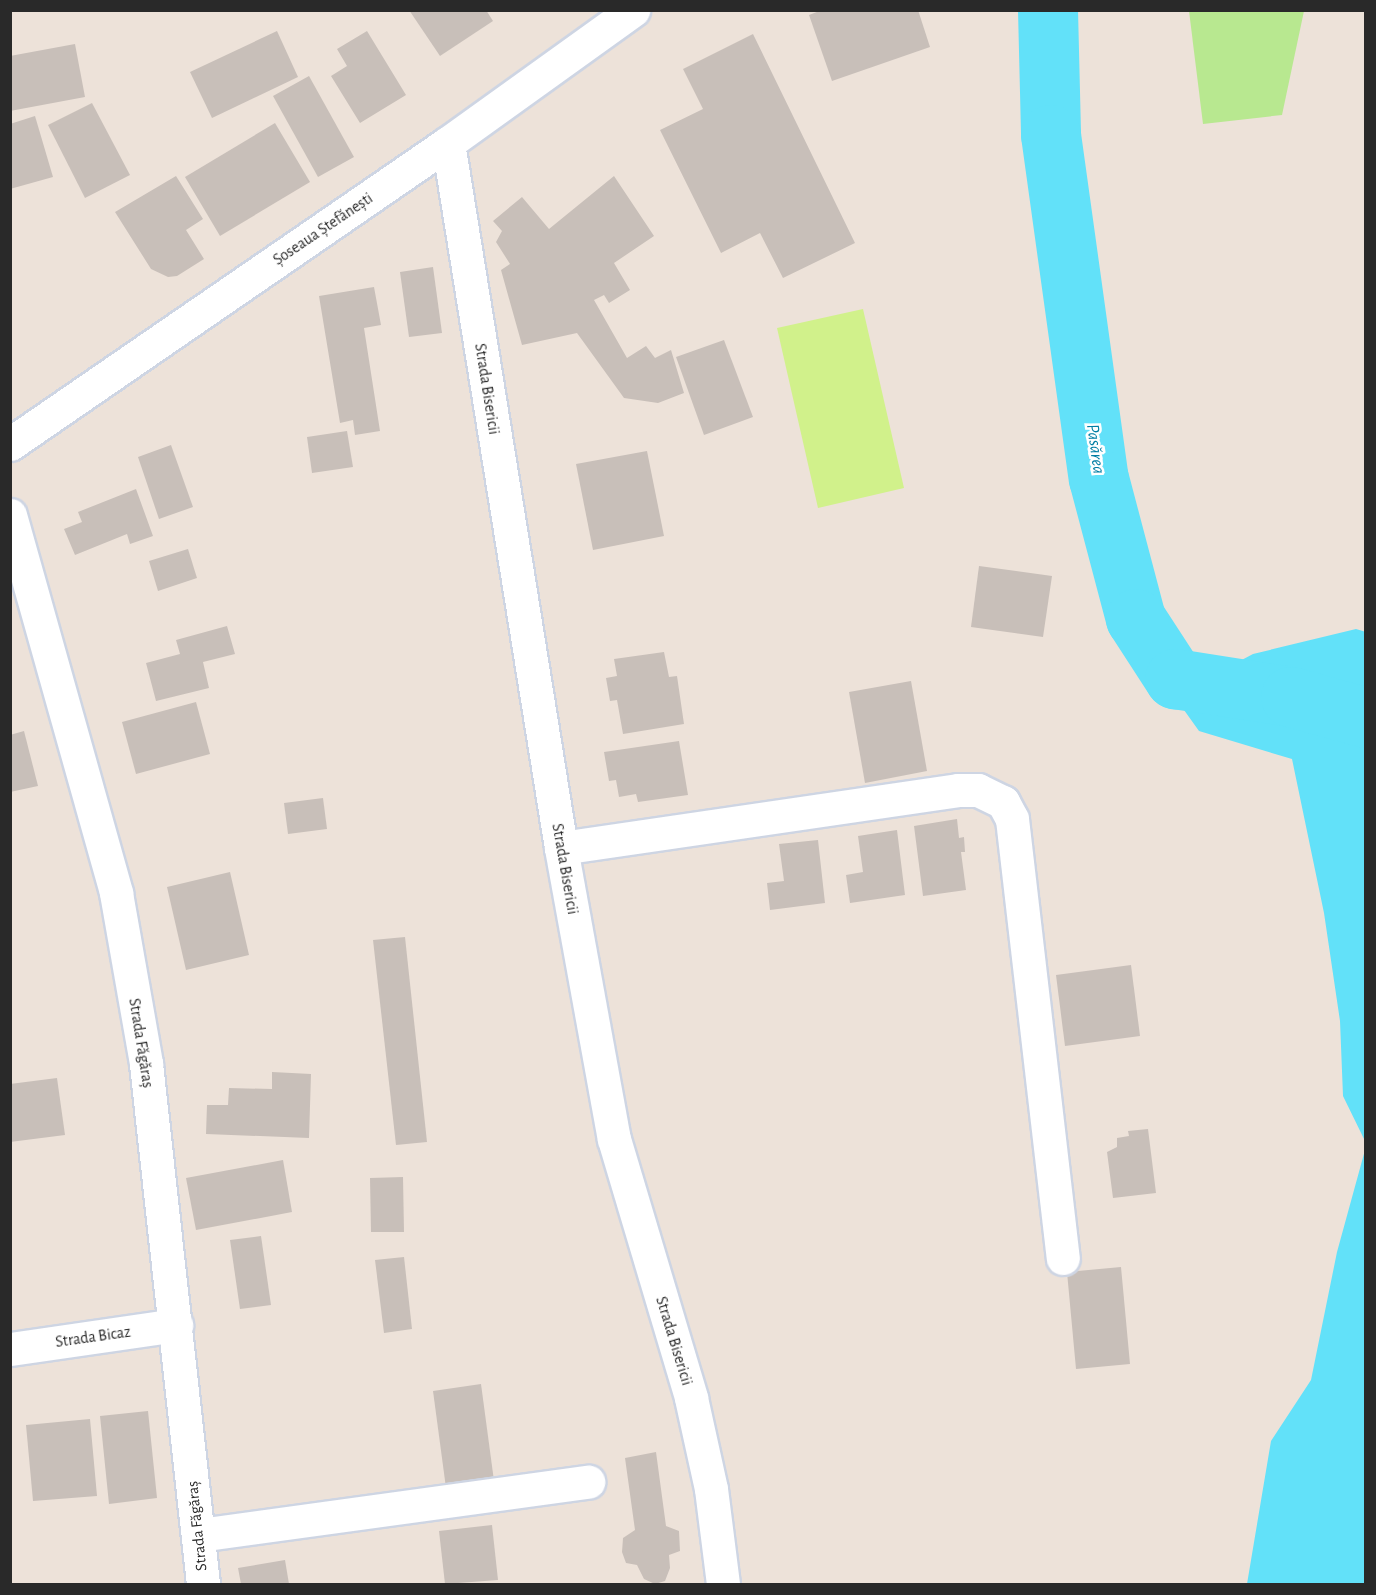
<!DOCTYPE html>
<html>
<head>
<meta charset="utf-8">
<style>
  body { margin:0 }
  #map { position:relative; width:1376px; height:1595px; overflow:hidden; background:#ede2d9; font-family:"Alegreya Sans",sans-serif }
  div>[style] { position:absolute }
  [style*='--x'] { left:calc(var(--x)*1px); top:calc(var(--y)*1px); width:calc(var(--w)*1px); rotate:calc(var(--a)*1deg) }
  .green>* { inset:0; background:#b8e890 }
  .pitch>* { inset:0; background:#d1f18b }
  .water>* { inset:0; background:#62e1f9 }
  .river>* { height:60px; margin:-30px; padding:0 30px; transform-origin:30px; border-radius:30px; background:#62e1f9 }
  .building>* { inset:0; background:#c8bfb9 }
  .roads { filter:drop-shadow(2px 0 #ced5e3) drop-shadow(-2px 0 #ced5e3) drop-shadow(0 2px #ced5e3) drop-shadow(0 -2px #ced5e3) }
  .minor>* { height:33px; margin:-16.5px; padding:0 16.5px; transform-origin:16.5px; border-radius:16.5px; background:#fff }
  .secondary>* { height:33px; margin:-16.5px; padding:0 16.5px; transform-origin:16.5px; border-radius:16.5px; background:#fff }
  span { translate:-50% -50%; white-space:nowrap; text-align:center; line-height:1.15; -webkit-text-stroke:5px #fff; paint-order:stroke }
  .street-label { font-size:16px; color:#292929 }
  .water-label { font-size:18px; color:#027ea4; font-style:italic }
  .frame { position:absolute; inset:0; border:12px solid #292929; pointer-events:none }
</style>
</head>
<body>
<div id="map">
  <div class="green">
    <i style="clip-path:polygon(1189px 11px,1304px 11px,1282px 115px,1203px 124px)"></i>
  </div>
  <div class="pitch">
    <i style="clip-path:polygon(863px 309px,904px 488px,818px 508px,777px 328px)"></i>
  </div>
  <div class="water">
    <i style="clip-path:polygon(1356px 629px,1366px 632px,1365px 1141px,1343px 1096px,1340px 1021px,1324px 913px,1292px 759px,1199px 731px,1174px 696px,1253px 654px)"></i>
    <i style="clip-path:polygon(1365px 1150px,1365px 1584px,1247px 1584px,1271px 1441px,1311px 1380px,1337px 1252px)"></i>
  </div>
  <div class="river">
    <i style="--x:1048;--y:10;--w:125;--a:88.6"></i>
    <i style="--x:1051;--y:135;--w:347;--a:82.1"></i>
    <i style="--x:1099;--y:479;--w:145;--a:75.2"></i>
    <i style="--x:1136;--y:619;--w:72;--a:57"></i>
    <i style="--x:1175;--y:679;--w:117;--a:8.8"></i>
    <i style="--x:1291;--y:697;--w:78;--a:15.6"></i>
  </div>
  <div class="building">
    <i style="clip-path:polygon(409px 10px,486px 10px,493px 21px,440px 56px)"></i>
    <i style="clip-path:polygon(822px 10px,918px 10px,930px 47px,832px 81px,809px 15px)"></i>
    <i style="clip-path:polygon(277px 31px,298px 77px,212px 118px,190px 72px)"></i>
    <i style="clip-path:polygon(367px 31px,406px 95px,360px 123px,331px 76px,347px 66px,337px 49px)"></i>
    <i style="clip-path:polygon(753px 34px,855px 243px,783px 278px,760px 233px,721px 253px,660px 130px,703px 109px,683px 69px)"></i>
    <i style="clip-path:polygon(75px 44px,85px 97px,10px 111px,10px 56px)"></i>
    <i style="clip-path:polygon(309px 76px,354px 157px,318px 177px,273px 96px)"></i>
    <i style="clip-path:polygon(92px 103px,130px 175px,85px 198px,48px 125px)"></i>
    <i style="clip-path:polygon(35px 116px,53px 177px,10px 189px,10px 124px)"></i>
    <i style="clip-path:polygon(275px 123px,310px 182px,220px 236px,185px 177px)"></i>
    <i style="clip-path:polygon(176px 176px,203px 219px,186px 230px,204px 259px,177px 276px,168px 277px,151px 269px,115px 212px)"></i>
    <i style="clip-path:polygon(614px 176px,654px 236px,614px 263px,630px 290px,609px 303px,604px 295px,594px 300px,627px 358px,646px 346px,655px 358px,671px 350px,684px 393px,658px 403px,624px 398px,577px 333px,522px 345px,501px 270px,510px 264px,496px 242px,502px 231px,493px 221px,522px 197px,549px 229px)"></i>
    <i style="clip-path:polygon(433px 267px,442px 333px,409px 337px,400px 272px)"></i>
    <i style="clip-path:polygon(374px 287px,381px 325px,364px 328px,380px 431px,355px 435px,353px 420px,340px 423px,319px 296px)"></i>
    <i style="clip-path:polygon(724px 340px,753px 417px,704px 435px,676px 357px)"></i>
    <i style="clip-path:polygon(347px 431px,353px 467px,312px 473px,307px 437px)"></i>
    <i style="clip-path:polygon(171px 445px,193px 507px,159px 519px,138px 457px)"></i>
    <i style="clip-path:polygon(647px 451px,664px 536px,593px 550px,576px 464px)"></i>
    <i style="clip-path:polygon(136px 489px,153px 536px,130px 544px,127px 534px,75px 555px,64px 529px,82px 522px,78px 512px)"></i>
    <i style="clip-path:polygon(188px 549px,197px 578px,158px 591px,149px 561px)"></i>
    <i style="clip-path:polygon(979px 566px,1052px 576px,1043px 637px,971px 627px)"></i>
    <i style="clip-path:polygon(227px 626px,235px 654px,203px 662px,209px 688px,156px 701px,146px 663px,180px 654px,176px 640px)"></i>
    <i style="clip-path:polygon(664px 652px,669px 677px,677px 676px,684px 724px,623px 734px,617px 700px,610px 701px,606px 678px,617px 676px,614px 659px)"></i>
    <i style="clip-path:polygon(911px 681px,927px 771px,865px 783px,849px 692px)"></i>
    <i style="clip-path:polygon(196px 702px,210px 754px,136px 774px,122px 722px)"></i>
    <i style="clip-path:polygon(24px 731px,38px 786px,10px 792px,10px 735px)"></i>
    <i style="clip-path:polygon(679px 741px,688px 795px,638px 802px,636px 794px,619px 797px,616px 780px,609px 781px,604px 752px)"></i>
    <i style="clip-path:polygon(323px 798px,327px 829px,288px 834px,284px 803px)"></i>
    <i style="clip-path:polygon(957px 819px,959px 838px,964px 837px,965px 852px,961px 852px,966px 890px,923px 896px,914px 826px)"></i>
    <i style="clip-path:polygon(897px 830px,905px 895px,850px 903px,846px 875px,863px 872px,858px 836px)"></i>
    <i style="clip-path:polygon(818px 840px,825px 903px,770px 910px,767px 883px,784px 881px,779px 844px)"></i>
    <i style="clip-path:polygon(230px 872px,249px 955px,186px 970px,167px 887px)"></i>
    <i style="clip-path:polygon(405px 937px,427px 1142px,396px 1145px,373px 940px)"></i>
    <i style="clip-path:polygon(1131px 965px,1140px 1036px,1065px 1046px,1056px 975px)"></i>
    <i style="clip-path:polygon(272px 1072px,311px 1074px,309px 1138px,206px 1134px,207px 1105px,228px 1105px,229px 1088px,272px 1089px)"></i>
    <i style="clip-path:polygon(57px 1078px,65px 1135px,10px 1142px,10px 1084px)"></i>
    <i style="clip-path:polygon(1148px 1129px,1156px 1193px,1113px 1198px,1107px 1152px,1117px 1147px,1117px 1138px,1129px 1136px,1128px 1131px)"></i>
    <i style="clip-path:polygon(283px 1160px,292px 1212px,196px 1230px,186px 1178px)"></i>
    <i style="clip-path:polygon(403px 1177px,404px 1232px,371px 1232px,370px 1178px)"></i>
    <i style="clip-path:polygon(261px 1236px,271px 1305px,240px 1309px,230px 1240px)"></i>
    <i style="clip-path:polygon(404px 1257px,412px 1329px,384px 1333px,375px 1260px)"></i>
    <i style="clip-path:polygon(1121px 1267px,1130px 1364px,1076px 1369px,1067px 1272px)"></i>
    <i style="clip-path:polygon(481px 1384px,494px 1481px,446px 1488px,433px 1391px)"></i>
    <i style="clip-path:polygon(148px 1411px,157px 1498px,109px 1504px,100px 1416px)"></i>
    <i style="clip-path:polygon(90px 1419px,97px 1496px,33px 1501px,26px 1425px)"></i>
    <i style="clip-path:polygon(656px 1452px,666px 1526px,679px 1531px,680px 1551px,669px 1555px,670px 1568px,665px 1581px,655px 1584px,644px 1579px,637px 1565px,626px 1563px,622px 1552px,623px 1538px,635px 1530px,625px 1458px)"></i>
    <i style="clip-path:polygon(492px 1525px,498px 1580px,445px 1584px,439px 1531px)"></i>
    <i style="clip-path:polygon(285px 1560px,289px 1584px,241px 1584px,238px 1568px)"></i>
  </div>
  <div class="roads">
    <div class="minor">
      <i style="--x:448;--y:143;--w:714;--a:80.89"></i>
      <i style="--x:561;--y:848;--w:296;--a:79.7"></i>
      <i style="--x:614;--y:1139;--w:270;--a:73.4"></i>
      <i style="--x:691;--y:1398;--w:93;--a:77.6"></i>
      <i style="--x:711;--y:1489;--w:96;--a:82.8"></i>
      <i style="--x:10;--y:515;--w:393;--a:74.3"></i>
      <i style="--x:116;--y:893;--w:174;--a:80"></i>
      <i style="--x:146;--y:1064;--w:523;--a:83.74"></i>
      <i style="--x:561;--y:848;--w:401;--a:-8.3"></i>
      <i style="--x:958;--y:790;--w:20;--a:0"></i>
      <i style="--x:978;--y:790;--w:28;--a:26"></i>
      <i style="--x:1003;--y:802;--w:19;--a:62"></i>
      <i style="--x:1012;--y:819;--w:442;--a:83.4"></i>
      <i style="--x:10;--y:1349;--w:168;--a:-8.2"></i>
      <i style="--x:199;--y:1535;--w:393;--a:-7.8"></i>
    </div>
    <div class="secondary">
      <i style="--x:10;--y:444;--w:531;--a:-34.5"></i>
      <i style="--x:448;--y:143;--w:228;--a:-35.7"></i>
    </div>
  </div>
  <div class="street-label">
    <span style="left:323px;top:229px;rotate:-34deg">Șoseaua Ștefănești</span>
    <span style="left:487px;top:389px;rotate:81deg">Strada Bisericii</span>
    <span style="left:565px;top:869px;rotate:80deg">Strada Bisericii</span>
    <span style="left:141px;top:1043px;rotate:81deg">Strada Făgăraș</span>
    <span style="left:93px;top:1337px;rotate:-8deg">Strada Bicaz</span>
    <span style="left:674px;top:1341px;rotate:73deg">Strada Bisericii</span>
    <span style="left:197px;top:1526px;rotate:-96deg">Strada Făgăraș</span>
  </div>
  <div class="water-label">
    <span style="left:1095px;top:449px;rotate:82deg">Pasărea</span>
  </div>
  <div class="frame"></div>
</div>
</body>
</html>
